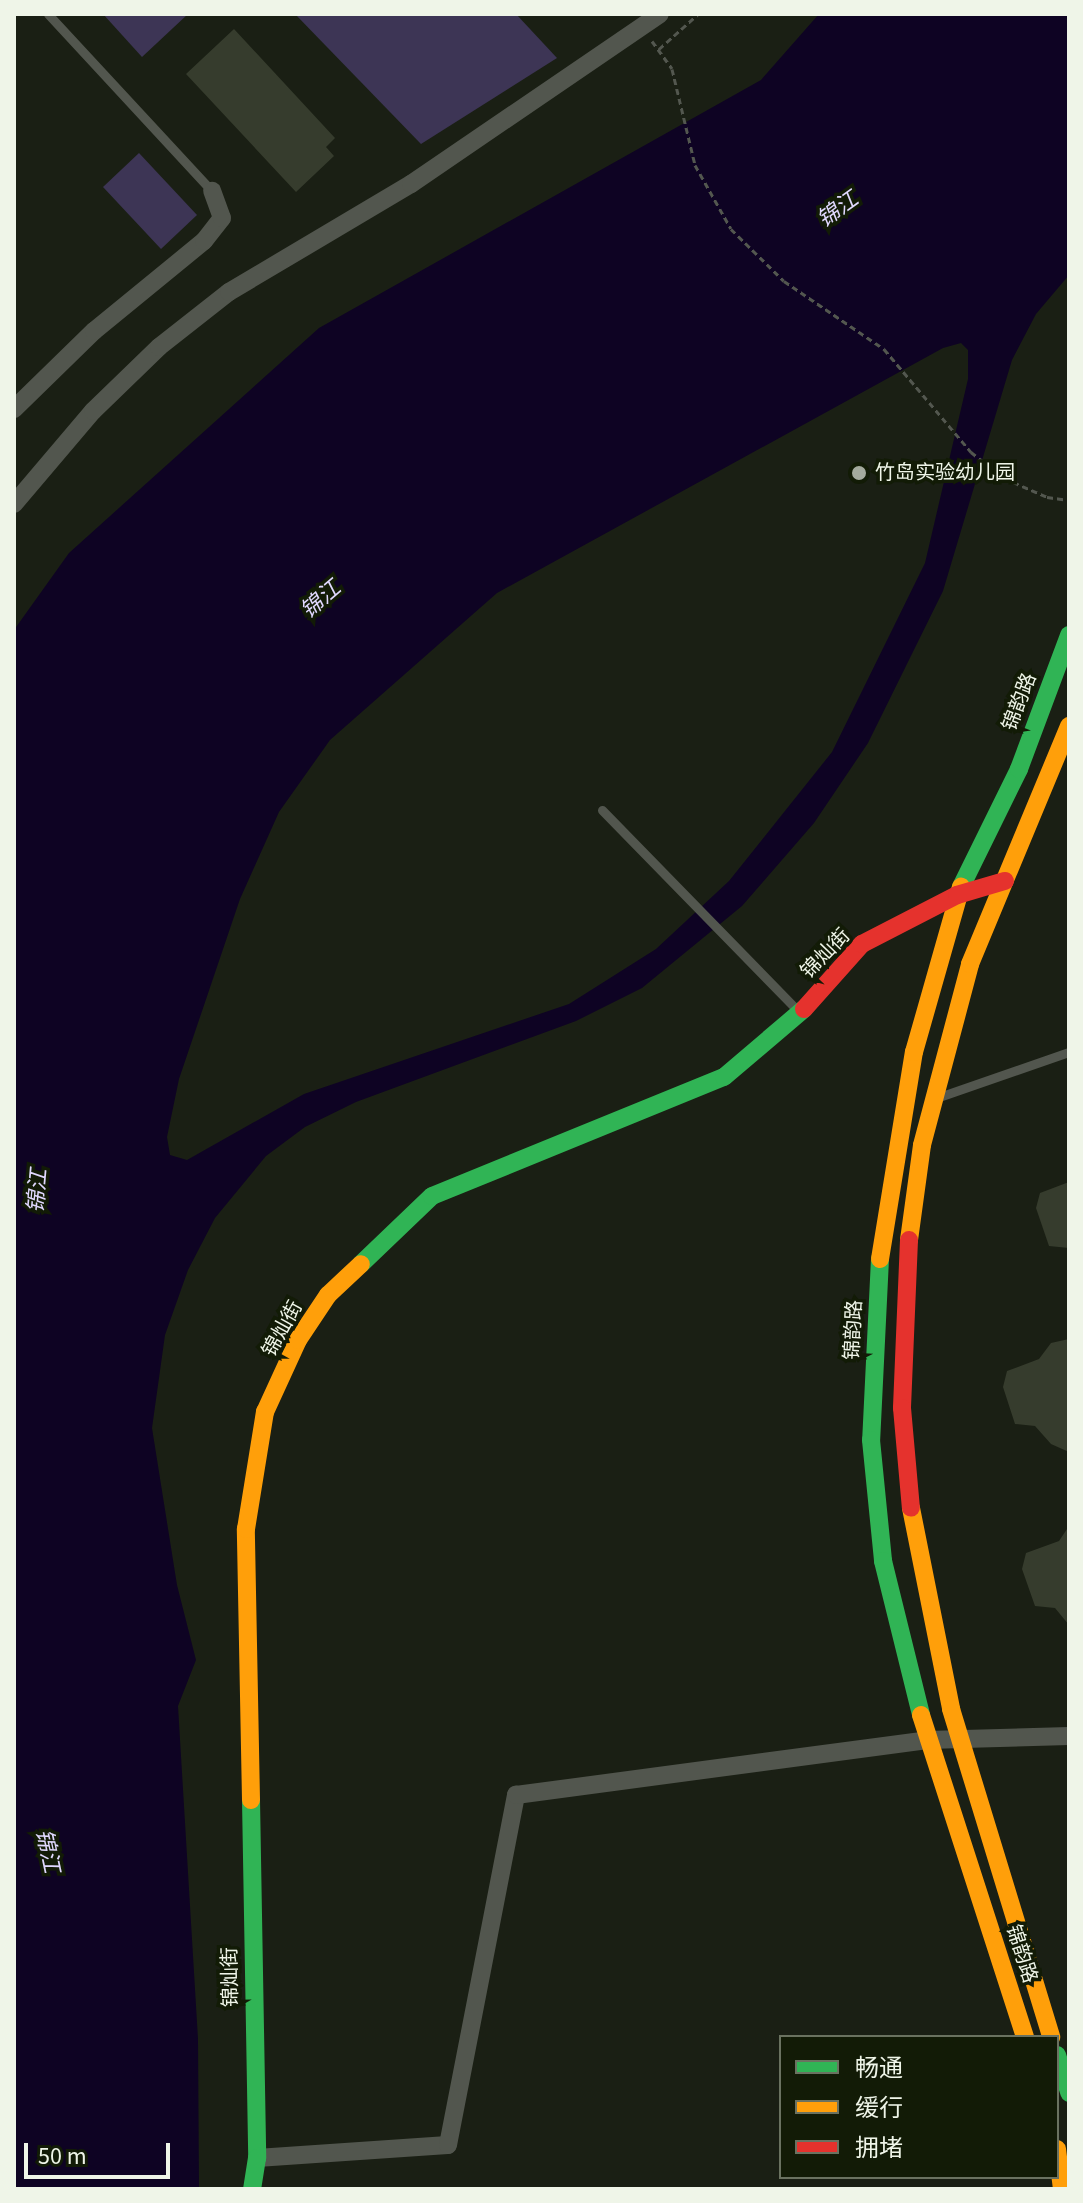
<!DOCTYPE html>
<html>
<head>
<meta charset="utf-8">
<style>
  body { margin:0 }
  #map { position:relative; width:1083px; height:2203px; overflow:hidden; background:#1a1f14; font-family:"Source Sans 3","Noto Sans SC",sans-serif }
  div>[style] { position:absolute }
  [style*='--x'] { left:calc(var(--x)*1px); top:calc(var(--y)*1px); width:calc(var(--w)*1px); rotate:calc(var(--a)*1deg) }
  .green>* { inset:0; background:#3d3555 }
  .water>* { inset:0; background:#0e0323 }
  .building>* { inset:0; background:#363c2d }
  .path>* { height:3px; margin-top:-1.5px; transform-origin:0; background:repeating-linear-gradient(90deg,#53574f 0 6px,transparent 0 10px) }
  .lane>* { height:9px; margin:-4.5px; padding:0 4.5px; transform-origin:4.5px; border-radius:4.5px; background:#52564e }
  .street>* { height:18px; margin:-9px; padding:0 9px; transform-origin:9px; border-radius:9px; background:#52564e }
  .fast>* { height:18px; margin:-9px; padding:0 9px; transform-origin:9px; border-radius:9px; background:#30b455 }
  .slow>* { height:18px; margin:-9px; padding:0 9px; transform-origin:9px; border-radius:9px; background:#ff9f0a }
  .jam>* { height:18px; margin:-9px; padding:0 9px; transform-origin:9px; border-radius:9px; background:#e5322d }
  .dots>* { width:22px; height:22px; translate:-50% -50%; box-sizing:border-box; border:4px solid #121b06; border-radius:50% }
  span { translate:-50% -50%; white-space:nowrap; text-align:center; line-height:1.15; -webkit-text-stroke:7px #121b06; paint-order:stroke }
  .poi-label { font-size:20px; color:#eff5e8 }
  .left { translate:0 -50%; text-align:left }
  .street-label { font-size:20px; color:#eff5e8 }
  .water-label { font-size:22px; color:#e1d9ff; font-style:italic }
  .frame { position:absolute; inset:0; border:16px solid #eff5e8; pointer-events:none }
  .legend { position:absolute; left:779px; top:2035px; width:280px; height:144px; box-sizing:border-box; background:#121b06; border:2px solid #6a7260; margin:0; padding:10px 14px; list-style:none; font-size:24px; color:#eff5e8 }
  .legend li { display:flex; align-items:center; gap:16px; height:40px }
  .legend b { width:40px; border:2px solid #6a7260 }
  .scale { position:absolute; left:24px; top:2143px; width:146px; height:36px; box-sizing:border-box; border:4px solid #eff5e8; border-top:0; padding-left:10px; font-size:24px; line-height:28px; white-space:nowrap; color:#eff5e8; -webkit-text-stroke:6px #121b06; paint-order:stroke }
</style>
</head>
<body>
<div id="map">
  <div class="green">
    <i style="clip-path:polygon(103px 14px,188px 14px,142px 57px)"></i>
    <i style="clip-path:polygon(295px 14px,516px 14px,557px 58px,421px 144px)"></i>
    <i style="clip-path:polygon(139px 153px,197px 215px,161px 249px,103px 187px)"></i>
  </div>
  <div class="water">
    <i style="clip-path:polygon(evenodd,819px 14px,1069px 14px,1069px 275px,1036px 314px,1012px 360px,943px 591px,868px 743px,814px 823px,742px 906px,642px 988px,576px 1021px,356px 1102px,305px 1127px,266px 1156px,215px 1218px,188px 1270px,165px 1335px,152px 1428px,177px 1585px,196px 1660px,178px 1706px,198px 2039px,199px 2189px,14px 2189px,14px 630px,69px 553px,319px 328px,761px 80px,819px 14px,961px 343px,968px 350px,968px 379px,925px 563px,832px 752px,729px 881px,656px 949px,569px 1004px,304px 1094px,187px 1160px,170px 1155px,167px 1137px,179px 1079px,240px 899px,279px 812px,330px 740px,497px 593px,943px 348px,961px 343px)"></i>
  </div>
  <div class="building">
    <i style="clip-path:polygon(234px 29px,335px 138px,326px 147px,334px 156px,296px 192px,186px 74px)"></i>
    <i style="clip-path:polygon(1069px 1182px,1069px 1248px,1049px 1246px,1036px 1208px,1040px 1193px)"></i>
    <i style="clip-path:polygon(1069px 1339px,1069px 1452px,1051px 1444px,1035px 1426px,1015px 1424px,1003px 1387px,1007px 1371px,1039px 1359px,1051px 1343px)"></i>
    <i style="clip-path:polygon(1069px 1526px,1069px 1625px,1055px 1608px,1035px 1606px,1022px 1569px,1026px 1553px,1059px 1541px)"></i>
  </div>
  <div class="path">
    <i style="--x:652;--y:41;--w:34;--a:54"></i>
    <i style="--x:672;--y:69;--w:99;--a:76.5"></i>
    <i style="--x:695;--y:165;--w:73;--a:60.6"></i>
    <i style="--x:731;--y:229;--w:74;--a:44.5"></i>
    <i style="--x:784;--y:281;--w:121;--a:34.2"></i>
    <i style="--x:884;--y:349;--w:135;--a:49.8"></i>
    <i style="--x:971;--y:452;--w:42;--a:38.2"></i>
    <i style="--x:1004;--y:478;--w:47;--a:23.8"></i>
    <i style="--x:1047;--y:497;--w:22;--a:8"></i>
    <i style="--x:659;--y:49;--w:52;--a:-41.9"></i>
  </div>
  <div class="lane">
    <i style="--x:48;--y:14;--w:241;--a:47.2"></i>
    <i style="--x:602;--y:810;--w:281;--a:45.7"></i>
    <i style="--x:939;--y:1097;--w:138;--a:-19.1"></i>
  </div>
  <div class="street">
    <i style="--x:14;--y:409;--w:112;--a:-44.3"></i>
    <i style="--x:94;--y:331;--w:142;--a:-39.3"></i>
    <i style="--x:204;--y:241;--w:29;--a:-52"></i>
    <i style="--x:222;--y:218;--w:29;--a:-110"></i>
    <i style="--x:14;--y:504;--w:122;--a:-49.7"></i>
    <i style="--x:93;--y:411;--w:92;--a:-44.1"></i>
    <i style="--x:159;--y:347;--w:89;--a:-38.2"></i>
    <i style="--x:229;--y:292;--w:212;--a:-30.7"></i>
    <i style="--x:411;--y:184;--w:301;--a:-34.3"></i>
    <i style="--x:257;--y:2158;--w:191;--a:-3.9"></i>
    <i style="--x:448;--y:2145;--w:357;--a:-79"></i>
    <i style="--x:516;--y:1795;--w:415;--a:-7.6"></i>
    <i style="--x:927;--y:1740;--w:142;--a:-1.6"></i>
  </div>
  <div class="fast">
    <i style="--x:961;--y:887;--w:131;--a:-63.8"></i>
    <i style="--x:1019;--y:769;--w:143;--a:-69.5"></i>
    <i style="--x:880;--y:1259;--w:181;--a:92.8"></i>
    <i style="--x:871;--y:1440;--w:122;--a:84.3"></i>
    <i style="--x:883;--y:1561;--w:159;--a:76.1"></i>
    <i style="--x:361;--y:1264;--w:98;--a:-43.8"></i>
    <i style="--x:432;--y:1196;--w:315;--a:-22.2"></i>
    <i style="--x:724;--y:1077;--w:105;--a:-40.4"></i>
    <i style="--x:251;--y:1800;--w:358;--a:89"></i>
    <i style="--x:257;--y:2158;--w:31;--a:99"></i>
    <i style="--x:1057;--y:2055;--w:40;--a:72"></i>
  </div>
  <div class="slow">
    <i style="--x:909;--y:1240;--w:96;--a:-82.2"></i>
    <i style="--x:922;--y:1145;--w:187;--a:-75.1"></i>
    <i style="--x:970;--y:964;--w:258;--a:-67.4"></i>
    <i style="--x:880;--y:1259;--w:210;--a:-80.7"></i>
    <i style="--x:914;--y:1052;--w:172;--a:-74.1"></i>
    <i style="--x:911;--y:1508;--w:205;--a:78.7"></i>
    <i style="--x:951;--y:1709;--w:343;--a:73"></i>
    <i style="--x:921;--y:1715;--w:338;--a:72.1"></i>
    <i style="--x:251;--y:1800;--w:271;--a:-91.1"></i>
    <i style="--x:246;--y:1529;--w:119;--a:-80.8"></i>
    <i style="--x:265;--y:1412;--w:79;--a:-65.4"></i>
    <i style="--x:298;--y:1340;--w:54;--a:-56.3"></i>
    <i style="--x:328;--y:1295;--w:45;--a:-43.2"></i>
    <i style="--x:1057;--y:2149;--w:40;--a:82.9"></i>
  </div>
  <div class="jam">
    <i style="--x:804;--y:1009;--w:87;--a:-48.3"></i>
    <i style="--x:862;--y:944;--w:107;--a:-27.3"></i>
    <i style="--x:957;--y:895;--w:50;--a:-16.3"></i>
    <i style="--x:909;--y:1240;--w:168;--a:92.4"></i>
    <i style="--x:902;--y:1408;--w:100;--a:84.9"></i>
  </div>
  <div class="dots">
    <i style="left:859px;top:473px;background:#a4aa9e"></i>
  </div>
  <div class="poi-label">
    <span class="left" style="left:875px;top:473px">竹岛实验幼儿园</span>
  </div>
  <div class="street-label">
    <span style="left:1020px;top:702px;rotate:-69deg">锦韵路</span>
    <span style="left:826px;top:954px;rotate:-46deg">锦灿街</span>
    <span style="left:283px;top:1329px;rotate:-61deg">锦灿街</span>
    <span style="left:854px;top:1330px;rotate:-87deg">锦韵路</span>
    <span style="left:1021px;top:1954px;rotate:72deg">锦韵路</span>
    <span style="left:231px;top:1977px;rotate:-91deg">锦灿街</span>
  </div>
  <div class="water-label">
    <span style="left:838px;top:210px;rotate:-36deg">锦江</span>
    <span style="left:321px;top:600px;rotate:-41deg">锦江</span>
    <span style="left:38px;top:1191px;rotate:-85deg">锦江</span>
    <span style="left:47px;top:1851px;rotate:78deg">锦江</span>
  </div>
  <div class="frame"></div>
  <ul class="legend">
  <li><b style="height:10px;background:#30b455"></b>畅通</li>
  <li><b style="height:10px;background:#ff9f0a"></b>缓行</li>
  <li><b style="height:10px;background:#e5322d"></b>拥堵</li>
  </ul>
  <div class="scale">50 m</div>
</div>
</body>
</html>
